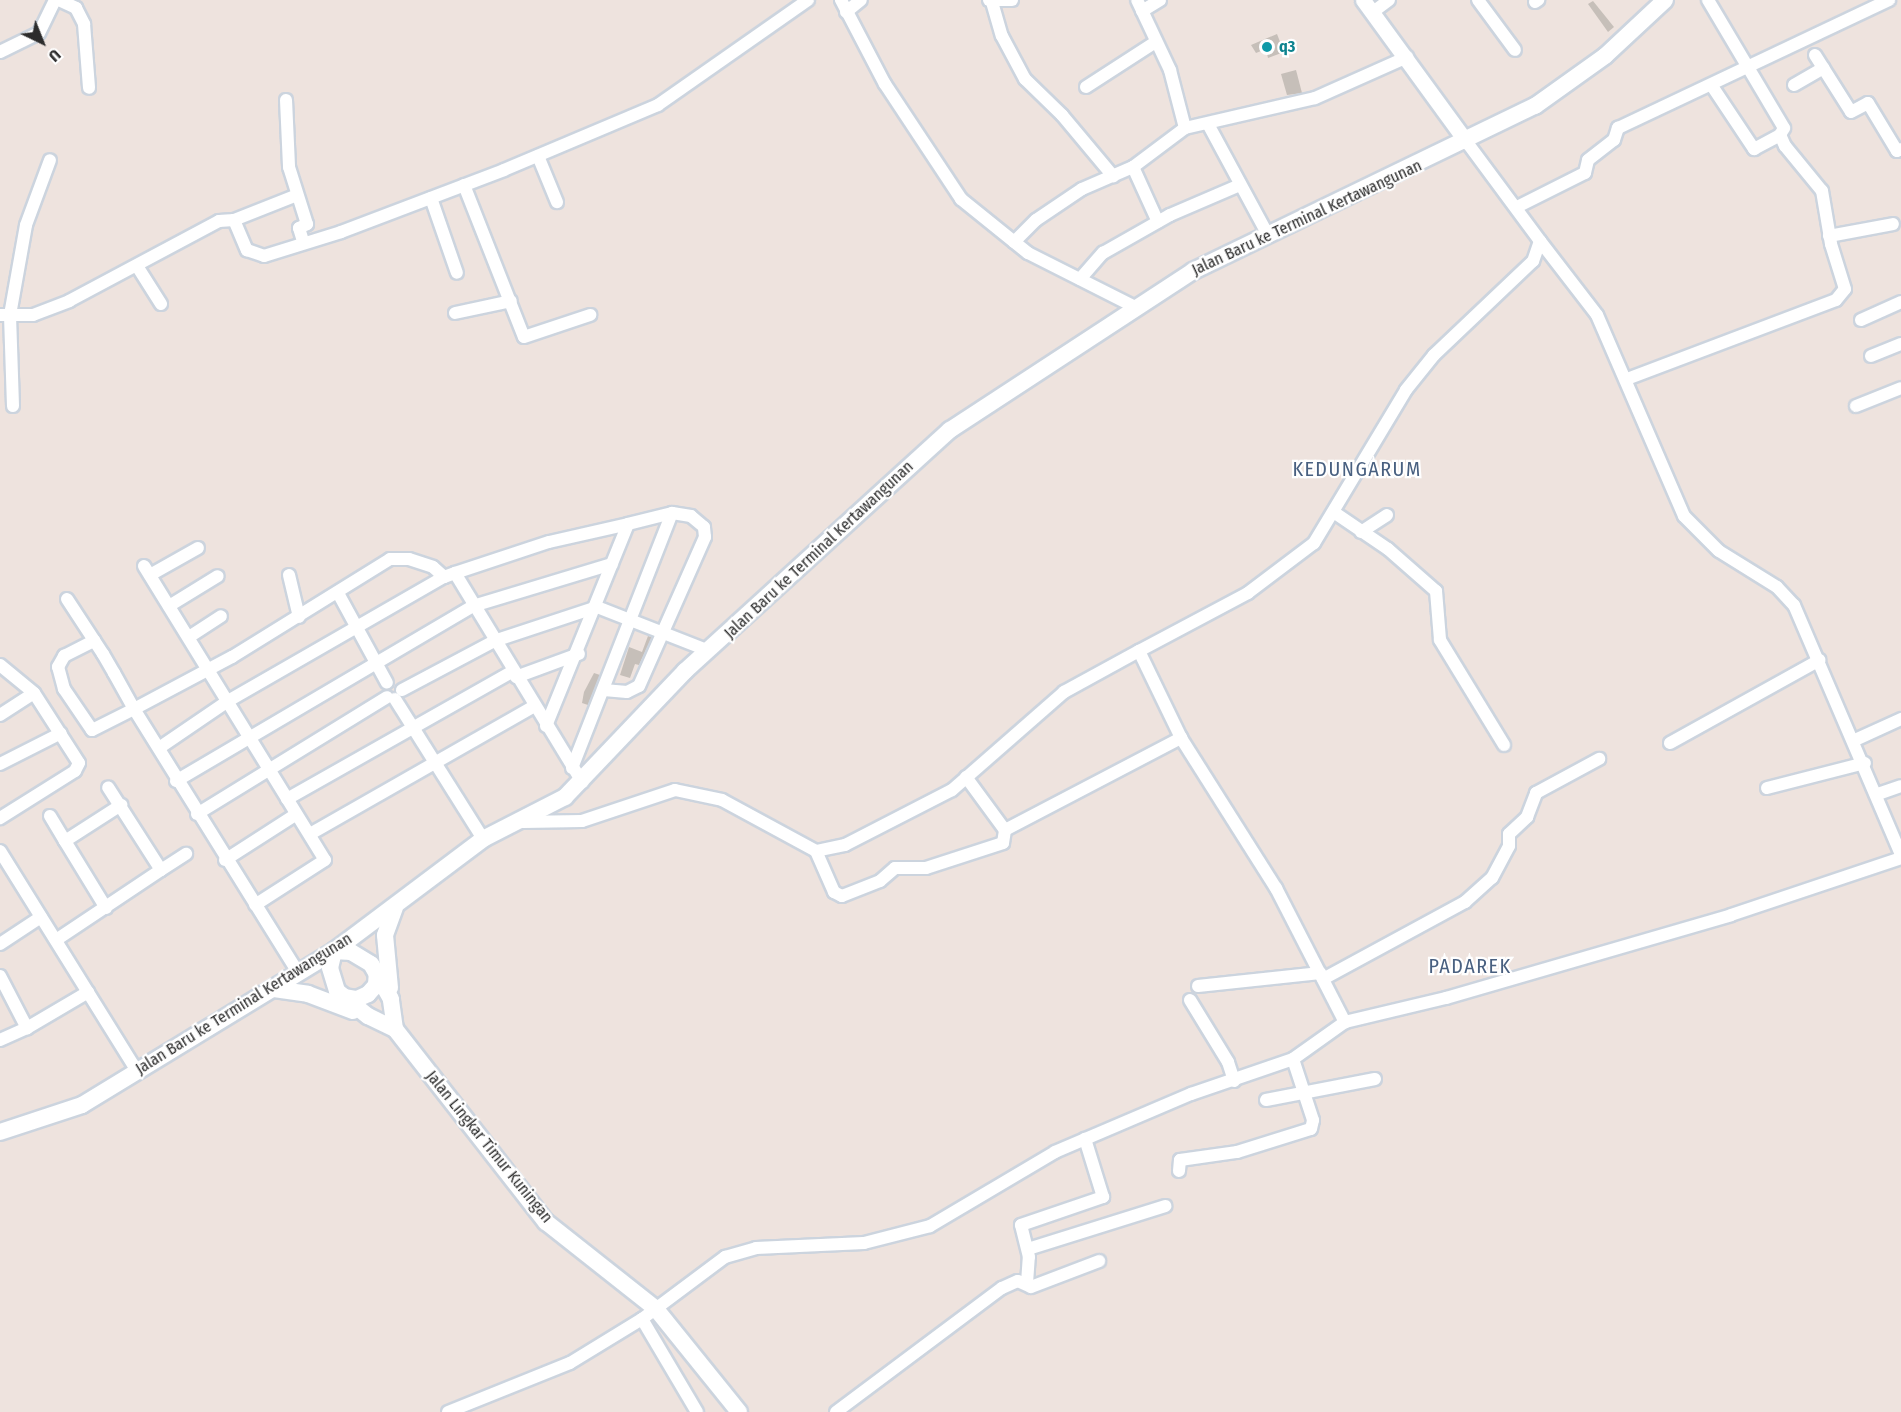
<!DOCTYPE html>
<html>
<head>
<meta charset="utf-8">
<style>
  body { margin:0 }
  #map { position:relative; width:1901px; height:1412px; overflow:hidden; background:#eee3de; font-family:"Fira Sans Condensed",sans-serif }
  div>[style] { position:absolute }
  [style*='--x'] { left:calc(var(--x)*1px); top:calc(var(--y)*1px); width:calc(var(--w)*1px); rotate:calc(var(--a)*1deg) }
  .building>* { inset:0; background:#c6bfb9 }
  .roads { filter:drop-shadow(2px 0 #ccd4de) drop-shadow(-2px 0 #ccd4de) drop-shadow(0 2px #ccd4de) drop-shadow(0 -2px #ccd4de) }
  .minor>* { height:12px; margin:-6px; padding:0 6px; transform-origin:6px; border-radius:6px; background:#fff }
  .tertiary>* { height:15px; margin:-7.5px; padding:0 7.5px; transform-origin:7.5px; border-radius:7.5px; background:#fff }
  .secondary>* { height:16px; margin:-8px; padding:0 8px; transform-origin:8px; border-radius:8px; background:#fff }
  .dots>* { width:16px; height:16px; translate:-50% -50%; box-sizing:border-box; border:3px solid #fff; border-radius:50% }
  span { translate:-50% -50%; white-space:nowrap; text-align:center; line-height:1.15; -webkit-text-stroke:4.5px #fff; paint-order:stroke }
  .culture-label { font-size:16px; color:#0d838f; font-weight:700 }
  .left { translate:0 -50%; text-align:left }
  .street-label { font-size:16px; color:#2c2c2c }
  .quarter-label { font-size:20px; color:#496080; letter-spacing:1.5px }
  .north { position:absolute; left:12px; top:12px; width:60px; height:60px; -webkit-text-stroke:4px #fff; paint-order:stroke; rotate:137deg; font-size:16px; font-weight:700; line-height:24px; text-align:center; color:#2c2c2c }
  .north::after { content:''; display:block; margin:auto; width:21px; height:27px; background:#2c2c2c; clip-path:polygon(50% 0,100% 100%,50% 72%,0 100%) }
</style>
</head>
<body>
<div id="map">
  <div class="building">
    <i style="clip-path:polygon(1593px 1px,1614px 27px,1608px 32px,1588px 4px)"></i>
    <i style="clip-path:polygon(1277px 34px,1284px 52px,1268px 58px,1266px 49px,1256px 53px,1251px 45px)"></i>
    <i style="clip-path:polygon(1296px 70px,1302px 93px,1287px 95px,1281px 74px)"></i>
    <i style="clip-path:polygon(648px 636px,652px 637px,639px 665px,635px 664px,630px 678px,620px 675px,629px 647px,642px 652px)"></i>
    <i style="clip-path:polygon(594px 673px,600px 675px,588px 705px,582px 703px,584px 692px)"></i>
  </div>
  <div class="roads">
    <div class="minor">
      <i style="--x:59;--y:0;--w:19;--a:25"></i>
      <i style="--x:76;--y:8;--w:18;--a:63"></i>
      <i style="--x:84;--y:24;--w:64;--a:85.5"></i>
      <i style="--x:841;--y:0;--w:95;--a:62.4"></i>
      <i style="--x:885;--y:84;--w:138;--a:56.5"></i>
      <i style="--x:961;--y:199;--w:86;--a:38.9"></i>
      <i style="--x:1028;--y:253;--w:118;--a:26.8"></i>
      <i style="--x:989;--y:0;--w:23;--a:0"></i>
      <i style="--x:1478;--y:0;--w:62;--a:53.5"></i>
      <i style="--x:992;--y:2;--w:35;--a:74"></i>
      <i style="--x:1002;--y:36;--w:49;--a:61.9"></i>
      <i style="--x:1025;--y:79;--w:52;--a:44.2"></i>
      <i style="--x:1062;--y:115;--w:80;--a:50.1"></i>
      <i style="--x:1535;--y:2;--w:4;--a:-34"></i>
      <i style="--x:1142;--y:11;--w:21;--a:-31"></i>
      <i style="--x:846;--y:12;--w:19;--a:-39"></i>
      <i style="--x:1373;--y:12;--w:20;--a:-37"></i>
      <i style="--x:0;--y:52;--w:43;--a:-26"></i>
      <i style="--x:39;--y:33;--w:37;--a:-64"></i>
      <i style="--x:1815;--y:55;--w:67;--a:57.7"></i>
      <i style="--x:1851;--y:112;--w:19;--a:-28"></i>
      <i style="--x:1868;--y:103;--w:56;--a:58.9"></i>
      <i style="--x:1897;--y:151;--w:4;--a:-27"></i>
      <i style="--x:1794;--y:85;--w:34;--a:-30"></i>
      <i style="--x:1712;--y:86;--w:76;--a:56.3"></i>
      <i style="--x:1754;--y:149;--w:30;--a:-28"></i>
      <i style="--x:1086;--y:87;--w:81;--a:-32.9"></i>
      <i style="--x:286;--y:100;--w:67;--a:87.4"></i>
      <i style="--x:289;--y:167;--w:60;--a:72.5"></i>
      <i style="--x:307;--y:224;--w:9;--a:153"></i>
      <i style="--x:299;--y:228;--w:14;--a:73"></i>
      <i style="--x:1208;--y:124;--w:124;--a:61.6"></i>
      <i style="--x:1185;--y:128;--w:133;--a:-13"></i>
      <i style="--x:1315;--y:98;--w:101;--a:-24"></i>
      <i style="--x:1466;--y:141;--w:124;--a:53.5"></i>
      <i style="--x:1540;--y:241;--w:21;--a:109"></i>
      <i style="--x:1533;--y:261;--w:137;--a:136.5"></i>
      <i style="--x:1434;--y:355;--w:45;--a:128.7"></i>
      <i style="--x:1406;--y:390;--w:179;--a:121"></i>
      <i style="--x:1314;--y:543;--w:83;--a:142.9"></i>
      <i style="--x:1248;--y:593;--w:123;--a:152"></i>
      <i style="--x:1139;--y:651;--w:97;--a:64.2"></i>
      <i style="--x:1181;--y:738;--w:178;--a:57.7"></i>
      <i style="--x:1276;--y:888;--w:151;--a:62.8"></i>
      <i style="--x:1345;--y:1022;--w:104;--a:-13.4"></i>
      <i style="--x:1446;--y:998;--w:297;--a:-16.2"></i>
      <i style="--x:1731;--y:915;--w:179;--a:-18.5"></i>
      <i style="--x:538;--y:156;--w:50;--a:67.6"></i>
      <i style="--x:1133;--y:167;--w:60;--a:65.6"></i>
      <i style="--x:464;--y:185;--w:163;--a:68.5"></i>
      <i style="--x:524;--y:337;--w:70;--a:-18.4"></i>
      <i style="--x:431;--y:198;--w:79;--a:70.9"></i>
      <i style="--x:1517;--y:207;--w:76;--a:-26.6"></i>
      <i style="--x:1585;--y:173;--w:13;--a:-77"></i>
      <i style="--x:1588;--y:160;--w:33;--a:-38"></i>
      <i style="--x:1614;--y:140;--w:13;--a:-72"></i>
      <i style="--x:1618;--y:128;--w:300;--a:-25.3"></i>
      <i style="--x:234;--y:220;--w:68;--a:-21.6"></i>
      <i style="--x:1829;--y:236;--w:65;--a:-10.6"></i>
      <i style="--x:1540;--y:241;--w:93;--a:52.4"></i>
      <i style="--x:1597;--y:315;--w:219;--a:66.6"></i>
      <i style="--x:1684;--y:516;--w:49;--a:45"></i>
      <i style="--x:1719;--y:551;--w:68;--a:31.8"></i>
      <i style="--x:1777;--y:587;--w:25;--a:47"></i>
      <i style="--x:1794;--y:605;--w:272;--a:66.8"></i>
      <i style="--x:1014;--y:242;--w:31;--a:-45"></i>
      <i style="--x:1036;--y:220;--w:55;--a:-34"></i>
      <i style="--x:1082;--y:189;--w:56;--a:-23.3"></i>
      <i style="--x:1133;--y:167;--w:65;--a:-36.9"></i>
      <i style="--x:1185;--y:128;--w:60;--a:-104.5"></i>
      <i style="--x:1170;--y:70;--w:77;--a:-115.2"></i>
      <i style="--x:137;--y:266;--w:45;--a:57.7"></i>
      <i style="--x:1080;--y:279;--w:35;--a:-49"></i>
      <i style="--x:1103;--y:253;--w:77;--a:-29.6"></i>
      <i style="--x:1170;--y:215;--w:76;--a:-23.2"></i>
      <i style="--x:455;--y:313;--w:57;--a:-12.1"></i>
      <i style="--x:0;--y:315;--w:33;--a:0"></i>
      <i style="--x:33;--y:315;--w:39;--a:-21"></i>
      <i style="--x:69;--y:301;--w:170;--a:-28.1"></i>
      <i style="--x:219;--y:221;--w:15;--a:-4"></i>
      <i style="--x:234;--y:220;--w:33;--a:67"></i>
      <i style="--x:247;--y:250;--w:18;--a:19"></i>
      <i style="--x:264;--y:256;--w:81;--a:-17.3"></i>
      <i style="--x:341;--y:232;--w:174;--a:-20.8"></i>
      <i style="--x:504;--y:170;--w:167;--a:-22.9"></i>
      <i style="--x:658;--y:105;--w:183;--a:-35"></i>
      <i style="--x:1861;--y:320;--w:44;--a:-24.2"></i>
      <i style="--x:1871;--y:356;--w:32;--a:-22"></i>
      <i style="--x:1627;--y:379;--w:223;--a:-20.7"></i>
      <i style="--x:1836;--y:300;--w:14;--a:-51"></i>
      <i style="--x:1845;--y:289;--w:47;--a:-107.3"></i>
      <i style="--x:1831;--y:244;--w:54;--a:-99.6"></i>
      <i style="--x:1822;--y:191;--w:58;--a:-129.4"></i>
      <i style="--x:1785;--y:146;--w:12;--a:-114"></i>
      <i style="--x:1780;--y:135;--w:8;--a:-60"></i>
      <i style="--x:1784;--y:128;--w:149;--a:-120.7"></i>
      <i style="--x:13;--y:406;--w:91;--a:-91.9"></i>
      <i style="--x:10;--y:315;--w:91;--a:-79.9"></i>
      <i style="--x:26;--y:225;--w:69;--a:-69.7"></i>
      <i style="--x:1856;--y:406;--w:48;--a:-21.8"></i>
      <i style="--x:1335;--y:513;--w:64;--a:34.2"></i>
      <i style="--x:1388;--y:549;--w:64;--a:41.2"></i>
      <i style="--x:1436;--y:591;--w:49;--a:85.3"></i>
      <i style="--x:1440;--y:640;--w:123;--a:58.6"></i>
      <i style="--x:1361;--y:532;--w:31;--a:-33"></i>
      <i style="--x:144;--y:566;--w:345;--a:58.4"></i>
      <i style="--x:325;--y:860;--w:83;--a:147.3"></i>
      <i style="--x:455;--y:573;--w:99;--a:-18.3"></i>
      <i style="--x:549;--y:542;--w:81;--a:-12.8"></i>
      <i style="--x:628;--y:524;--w:218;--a:112.1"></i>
      <i style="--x:150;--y:575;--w:55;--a:-29.4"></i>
      <i style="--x:289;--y:575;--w:43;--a:76.6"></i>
      <i style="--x:338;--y:593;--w:102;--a:61.4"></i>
      <i style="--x:67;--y:599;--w:66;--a:56.8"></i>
      <i style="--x:103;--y:654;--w:22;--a:60"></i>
      <i style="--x:114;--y:673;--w:41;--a:60.9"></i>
      <i style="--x:134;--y:709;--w:47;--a:153.4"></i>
      <i style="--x:92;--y:730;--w:50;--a:-124.3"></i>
      <i style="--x:64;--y:689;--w:23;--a:-105"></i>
      <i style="--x:58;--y:667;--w:13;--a:-61"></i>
      <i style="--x:64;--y:656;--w:34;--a:-27"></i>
      <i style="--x:169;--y:606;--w:57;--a:-31.5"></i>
      <i style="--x:189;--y:637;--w:38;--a:-33"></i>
      <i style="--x:0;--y:665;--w:44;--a:39.5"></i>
      <i style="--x:34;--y:693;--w:83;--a:57.3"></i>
      <i style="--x:79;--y:763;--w:9;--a:117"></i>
      <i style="--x:75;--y:771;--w:89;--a:147.9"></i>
      <i style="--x:516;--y:677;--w:67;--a:-20.1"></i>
      <i style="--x:402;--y:690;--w:104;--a:-28"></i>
      <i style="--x:494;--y:641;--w:108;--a:-18.3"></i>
      <i style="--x:597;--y:607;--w:120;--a:21.4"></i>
      <i style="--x:604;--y:690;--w:23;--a:5"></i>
      <i style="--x:627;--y:692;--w:13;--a:-27"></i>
      <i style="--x:639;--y:686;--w:163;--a:-66.1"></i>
      <i style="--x:705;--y:537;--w:10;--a:-96"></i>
      <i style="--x:704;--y:527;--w:17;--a:-140"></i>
      <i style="--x:691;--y:516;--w:19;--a:-171"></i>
      <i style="--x:672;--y:513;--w:45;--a:166"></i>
      <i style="--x:395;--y:699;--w:165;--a:57.8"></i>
      <i style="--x:0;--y:715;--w:40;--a:-32.9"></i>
      <i style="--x:1855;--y:740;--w:51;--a:-24.5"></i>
      <i style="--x:1670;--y:743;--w:171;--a:-29"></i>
      <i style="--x:159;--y:748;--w:83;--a:-34.3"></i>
      <i style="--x:228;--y:701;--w:249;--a:-29.9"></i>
      <i style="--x:0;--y:764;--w:68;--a:-26.9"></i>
      <i style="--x:572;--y:768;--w:274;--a:-68.6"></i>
      <i style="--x:966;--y:777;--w:66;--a:53.7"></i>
      <i style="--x:1005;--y:830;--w:199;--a:-27.6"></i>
      <i style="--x:176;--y:781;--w:345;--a:-30.5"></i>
      <i style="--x:473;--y:606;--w:145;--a:-16.8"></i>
      <i style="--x:1767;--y:788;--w:101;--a:-14.3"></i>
      <i style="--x:1878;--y:794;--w:24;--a:-19"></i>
      <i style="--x:287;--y:799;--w:260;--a:-29.5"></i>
      <i style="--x:197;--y:814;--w:223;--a:-31.6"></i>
      <i style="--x:50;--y:816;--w:29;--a:59"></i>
      <i style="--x:523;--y:822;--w:59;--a:-1"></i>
      <i style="--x:582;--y:821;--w:98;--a:-18.4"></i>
      <i style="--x:675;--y:790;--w:48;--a:12"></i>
      <i style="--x:722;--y:800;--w:107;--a:28.5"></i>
      <i style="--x:816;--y:851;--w:30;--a:-12"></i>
      <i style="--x:845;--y:845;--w:120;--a:-27.2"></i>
      <i style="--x:952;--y:790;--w:149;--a:-41.2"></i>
      <i style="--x:1064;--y:692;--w:85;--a:-28.7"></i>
      <i style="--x:310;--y:834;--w:258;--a:-29.7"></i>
      <i style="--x:0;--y:851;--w:259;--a:58.1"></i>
      <i style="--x:816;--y:851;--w:45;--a:66.3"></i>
      <i style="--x:834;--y:892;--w:9;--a:27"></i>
      <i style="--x:842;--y:896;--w:41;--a:-21.5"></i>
      <i style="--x:880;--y:881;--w:20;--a:-41"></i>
      <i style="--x:895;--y:868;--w:31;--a:0"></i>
      <i style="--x:926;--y:868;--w:81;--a:-18"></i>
      <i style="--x:1003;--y:843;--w:13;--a:-81"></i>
      <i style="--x:225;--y:860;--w:83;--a:-32.7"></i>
      <i style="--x:161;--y:870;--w:30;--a:-33"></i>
      <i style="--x:106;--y:908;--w:79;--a:-121.5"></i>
      <i style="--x:65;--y:841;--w:67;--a:-32.7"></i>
      <i style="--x:56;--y:940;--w:126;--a:-33.7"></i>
      <i style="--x:161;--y:870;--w:98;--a:-122.6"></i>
      <i style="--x:0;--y:944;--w:49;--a:-33.4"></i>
      <i style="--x:299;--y:974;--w:312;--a:-121.9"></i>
      <i style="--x:134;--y:709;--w:111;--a:-28"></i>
      <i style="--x:232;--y:657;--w:186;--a:-31.8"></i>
      <i style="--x:390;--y:559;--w:19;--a:0"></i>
      <i style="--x:409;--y:559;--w:25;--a:18"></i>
      <i style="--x:433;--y:567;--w:15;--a:42"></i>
      <i style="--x:444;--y:577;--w:12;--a:-20"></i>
      <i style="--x:455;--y:573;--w:245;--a:58.7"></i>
      <i style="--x:0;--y:976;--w:59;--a:62.6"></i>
      <i style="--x:27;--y:1028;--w:71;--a:-30.5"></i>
      <i style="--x:1323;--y:979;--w:162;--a:-28.5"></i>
      <i style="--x:1465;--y:902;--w:36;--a:-42"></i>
      <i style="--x:1492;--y:878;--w:36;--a:-62"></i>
      <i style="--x:1509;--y:846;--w:12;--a:-90"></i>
      <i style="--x:1509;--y:834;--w:25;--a:-43"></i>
      <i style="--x:1527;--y:817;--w:26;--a:-69"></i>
      <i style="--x:1536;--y:793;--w:72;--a:-28.4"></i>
      <i style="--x:1198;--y:986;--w:123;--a:-6.1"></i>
      <i style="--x:1190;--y:1000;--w:73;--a:58.5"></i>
      <i style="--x:1228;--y:1062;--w:20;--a:72"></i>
      <i style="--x:0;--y:1040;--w:30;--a:-24"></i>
      <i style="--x:1266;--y:1100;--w:111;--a:-10.9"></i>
      <i style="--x:1179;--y:1171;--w:11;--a:-85"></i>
      <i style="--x:1180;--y:1160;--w:58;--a:-8"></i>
      <i style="--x:1237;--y:1152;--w:77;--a:-17.3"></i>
      <i style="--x:1311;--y:1129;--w:9;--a:-77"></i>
      <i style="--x:1313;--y:1120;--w:64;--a:-108.2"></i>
      <i style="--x:1028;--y:1249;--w:144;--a:-17.4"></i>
      <i style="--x:1027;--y:1283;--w:26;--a:-86"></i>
      <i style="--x:1029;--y:1257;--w:33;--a:-104"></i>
      <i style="--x:1021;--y:1225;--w:87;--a:-18.9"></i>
      <i style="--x:1103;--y:1197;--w:61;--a:-107.2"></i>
      <i style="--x:642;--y:1319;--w:108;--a:59.4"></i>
      <i style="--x:448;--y:1412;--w:131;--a:-21.9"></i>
      <i style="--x:570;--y:1363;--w:84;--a:-31.4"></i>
      <i style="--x:642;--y:1319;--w:104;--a:-36.8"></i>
      <i style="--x:725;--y:1257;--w:32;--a:-16"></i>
      <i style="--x:756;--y:1248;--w:108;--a:-2.7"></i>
      <i style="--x:864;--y:1243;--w:68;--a:-14.4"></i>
      <i style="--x:930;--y:1226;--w:145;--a:-30.6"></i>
      <i style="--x:1055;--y:1152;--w:148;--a:-23.1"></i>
      <i style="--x:1191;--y:1094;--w:108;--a:-18.9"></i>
      <i style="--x:1293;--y:1059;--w:64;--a:-35.4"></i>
      <i style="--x:836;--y:1412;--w:207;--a:-36.8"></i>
      <i style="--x:1002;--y:1288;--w:17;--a:-24"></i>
      <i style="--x:1018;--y:1281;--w:14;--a:25"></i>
      <i style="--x:1031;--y:1287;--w:73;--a:-20.9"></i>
    </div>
    <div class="tertiary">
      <i style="--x:1363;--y:0;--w:175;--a:53.9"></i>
    </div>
    <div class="secondary">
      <i style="--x:390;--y:988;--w:53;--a:-95.4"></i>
      <i style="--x:385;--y:935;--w:29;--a:-70"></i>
      <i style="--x:274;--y:989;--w:34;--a:8"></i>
      <i style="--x:308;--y:994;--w:48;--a:20.7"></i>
      <i style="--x:344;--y:997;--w:13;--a:9"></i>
      <i style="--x:357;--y:999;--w:12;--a:-24"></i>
      <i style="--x:368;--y:994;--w:12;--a:-48"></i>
      <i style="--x:376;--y:985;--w:13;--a:-86"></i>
      <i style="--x:395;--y:1029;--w:30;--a:-98"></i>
      <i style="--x:391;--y:999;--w:40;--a:-119.7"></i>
      <i style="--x:371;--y:964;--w:23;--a:-149"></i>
      <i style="--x:351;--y:952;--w:17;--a:-177"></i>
      <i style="--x:334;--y:951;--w:17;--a:103"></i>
      <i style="--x:330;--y:968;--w:24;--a:73"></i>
      <i style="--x:337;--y:991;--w:40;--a:39"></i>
      <i style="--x:368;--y:1016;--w:30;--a:26"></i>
      <i style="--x:395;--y:1029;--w:245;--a:52"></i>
      <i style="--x:546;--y:1222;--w:140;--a:38.3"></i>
      <i style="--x:656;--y:1309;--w:132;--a:51.1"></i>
      <i style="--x:0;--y:1132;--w:86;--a:-18.2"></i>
      <i style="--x:82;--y:1105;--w:295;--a:-31.4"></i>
      <i style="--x:334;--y:951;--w:186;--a:-36.9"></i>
      <i style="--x:483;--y:839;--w:92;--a:-27.1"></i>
      <i style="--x:565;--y:797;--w:174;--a:-46.4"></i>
      <i style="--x:685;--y:671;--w:358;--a:-42.3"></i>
      <i style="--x:950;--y:430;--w:290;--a:-33.2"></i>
      <i style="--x:1193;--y:271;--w:380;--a:-25.8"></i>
      <i style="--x:1535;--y:106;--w:86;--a:-35.5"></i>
      <i style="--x:1605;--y:56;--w:82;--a:-43"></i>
    </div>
  </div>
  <div class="dots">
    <i style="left:1267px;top:47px;background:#0f9aa8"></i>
  </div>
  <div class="culture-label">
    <span class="left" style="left:1279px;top:47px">q3</span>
  </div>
  <div class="street-label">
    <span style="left:1307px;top:218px;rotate:-25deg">Jalan Baru ke Terminal Kertawangunan</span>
    <span style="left:819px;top:550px;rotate:-43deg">Jalan Baru ke Terminal Kertawangunan</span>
    <span style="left:244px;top:1004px;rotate:-32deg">Jalan Baru ke Terminal Kertawangunan</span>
    <span style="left:489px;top:1147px;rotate:51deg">Jalan Lingkar Timur Kuningan</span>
  </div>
  <div class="quarter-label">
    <span style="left:1357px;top:469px">KEDUNGARUM</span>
    <span style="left:1470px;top:966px">PADAREK</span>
  </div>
  <div class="north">U</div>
</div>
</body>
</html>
